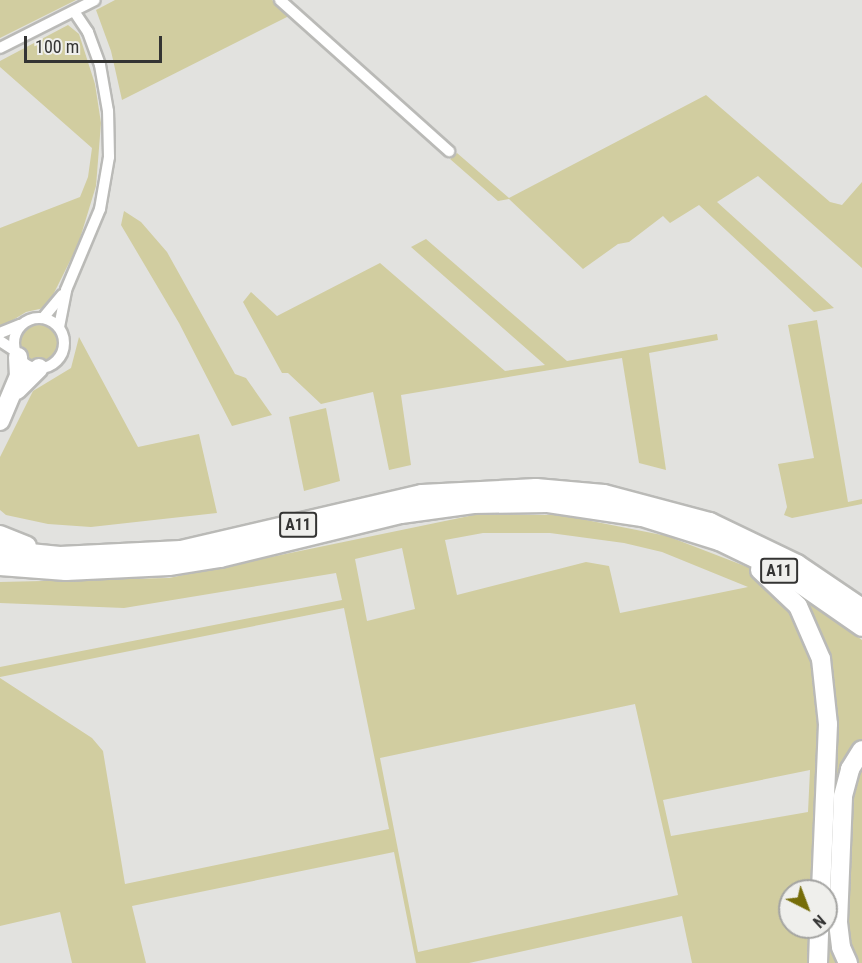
<!DOCTYPE html>
<html>
<head>
<meta charset="utf-8">
<style>
  body { margin:0 }
  #map { position:relative; width:862px; height:963px; overflow:hidden; background:#e2e2df; font-family:"Roboto Condensed",sans-serif }
  div>[style] { position:absolute }
  [style*='--x'] { left:calc(var(--x)*1px); top:calc(var(--y)*1px); width:calc(var(--w)*1px); rotate:calc(var(--a)*1deg) }
  .green>* { inset:0; background:#d1cda0 }
  .round { border-radius:50% }
  .roads { filter:drop-shadow(2px 0 #babab7) drop-shadow(-2px 0 #babab7) drop-shadow(0 2px #babab7) drop-shadow(0 -2px #babab7) }
  .minor>* { height:10px; margin:-5px; padding:0 5px; transform-origin:5px; border-radius:5px; background:#fff }
  .minor>.ring { margin:-5px; padding:0; box-sizing:content-box; background:none; border:10px solid #fff; border-radius:50% }
  .motorway>* { height:18px; margin:-9px; padding:0 9px; transform-origin:9px; border-radius:9px; background:#fff }
  span { translate:-50% -50%; white-space:nowrap; text-align:center; line-height:1.15; -webkit-text-stroke:4.5px #efefec; paint-order:stroke }
  .shield-label span { padding:2px 4px; background:#efefec; border:2px solid; border-radius:4px; -webkit-text-stroke-width:0 }
  .shield-label { font-size:16px; color:#343433; font-weight:700 }
  .north { position:absolute; left:778px; top:879px; width:60px; height:60px; box-sizing:border-box; background:#efefec; border:2px solid #a4a4a2; border-radius:50%; rotate:138deg; font-size:16px; font-weight:700; line-height:24px; text-align:center; color:#343433 }
  .north::after { content:''; display:block; margin:auto; width:21px; height:27px; background:#766d09; clip-path:polygon(50% 0,100% 100%,50% 72%,0 100%) }
  .scale { position:absolute; left:24px; top:36px; width:138px; height:27px; box-sizing:border-box; border:3px solid #343433; border-top:0; padding-left:8px; font-size:18px; line-height:21px; white-space:nowrap; color:#343433; -webkit-text-stroke:4px #efefec; paint-order:stroke }
</style>
</head>
<body>
<div id="map">
  <div class="green">
    <i style="clip-path:polygon(0 0,76px 0,0 38px)"></i>
    <i style="clip-path:polygon(115px 0,272px 0,289px 16px,122px 100px,111px 51px,96px 10px)"></i>
    <i style="clip-path:polygon(68px 25px,79px 34px,95px 84px,101px 123px,96px 186px,78px 245px,50px 301px,44px 308px,26px 312px,0 328px,0 228px,80px 197px,88px 177px,92px 148px,0 67px,0 61px)"></i>
    <i style="clip-path:polygon(706px 95px,830px 202px,842px 205px,862px 182px,862px 268px,758px 176px,717px 202px,834px 308px,814px 312px,699px 205px,670px 223px,663px 216px,629px 242px,618px 244px,583px 269px,509px 199px,498px 201px,450px 159px,457px 153px,509px 198px)"></i>
    <i style="clip-path:polygon(124px 211px,141px 222px,167px 252px,235px 374px,246px 378px,272px 415px,232px 426px,179px 323px,121px 225px)"></i>
    <i style="clip-path:polygon(426px 239px,567px 361px,717px 334px,718px 340px,649px 353px,666px 470px,639px 463px,622px 358px,401px 395px,411px 465px,389px 470px,373px 392px,321px 404px,288px 373px,282px 373px,243px 302px,251px 292px,277px 316px,380px 263px,505px 371px,545px 365px,411px 247px)"></i>
    <i style="clip-path:polygon(817px 320px,848px 502px,862px 499px,862px 504px,792px 518px,784px 515px,787px 507px,778px 464px,814px 458px,788px 325px)"></i>
    <i class="round" style="left:20px;top:325px;width:38px;height:38px"></i>
    <i style="clip-path:polygon(79px 337px,138px 447px,199px 434px,217px 513px,91px 527px,48px 524px,6px 515px,0 510px,0 457px,33px 391px,71px 368px)"></i>
    <i style="clip-path:polygon(326px 408px,340px 481px,304px 491px,289px 417px)"></i>
    <i style="clip-path:polygon(evenodd,474px 515px,561px 515px,667px 536px,750px 568px,788px 600px,807px 631px,822px 694px,816px 891px,790px 891px,790px 927px,815px 927px,813px 963px,692px 963px,682px 916px,469px 963px,416px 963px,394px 852px,132px 906px,146px 963px,72px 963px,60px 912px,0 926px,0 678px,92px 738px,103px 751px,125px 884px,389px 829px,344px 608px,0 677px,0 667px,342px 600px,336px 573px,124px 608px,0 603px,0 582px,169px 578px,474px 515px,483px 533px,550px 533px,624px 543px,662px 552px,748px 587px,620px 613px,609px 566px,586px 562px,457px 595px,445px 540px,483px 533px,474px 515px,402px 548px,415px 609px,367px 621px,355px 559px,402px 548px,474px 515px,635px 704px,678px 895px,418px 952px,380px 758px,635px 704px,474px 515px,810px 770px,808px 812px,671px 836px,663px 800px,810px 770px)"></i>
    <i style="clip-path:polygon(792px 590px,862px 640px,862px 744px,851px 757px,843px 963px,822px 963px,833px 706px)"></i>
    <i style="clip-path:polygon(862px 758px,862px 963px,854px 963px,847px 951px,845px 849px,856px 766px)"></i>
  </div>
  <div class="roads">
    <div class="minor">
      <i style="--x:280;--y:0;--w:227;--a:41.8"></i>
      <i style="--x:0;--y:48;--w:106;--a:-26.8"></i>
      <i class="ring" style="left:14px;top:318px;width:40px;height:40px"></i>
      <i style="--x:43;--y:318;--w:30;--a:-50"></i>
      <i style="--x:59;--y:327;--w:38;--a:-79"></i>
      <i style="--x:66;--y:290;--w:88;--a:-67.2"></i>
      <i style="--x:100;--y:209;--w:53;--a:-80.2"></i>
      <i style="--x:109;--y:157;--w:46;--a:-91.2"></i>
      <i style="--x:108;--y:111;--w:47;--a:-99.9"></i>
      <i style="--x:100;--y:65;--w:35;--a:-110"></i>
      <i style="--x:88;--y:32;--w:25;--a:-124"></i>
      <i style="--x:0;--y:333;--w:22;--a:-22"></i>
      <i style="--x:0;--y:341;--w:17;--a:33"></i>
    </div>
    <div class="motorway">
      <i style="--x:17;--y:390;--w:31;--a:-45"></i>
      <i style="--x:0;--y:421;--w:49;--a:-67.1"></i>
      <i style="--x:19;--y:376;--w:19;--a:-93"></i>
      <i style="--x:0;--y:535;--w:29;--a:22"></i>
      <i style="--x:0;--y:550;--w:60;--a:5.7"></i>
      <i style="--x:60;--y:556;--w:121;--a:-2.8"></i>
      <i style="--x:181;--y:550;--w:247;--a:-13.1"></i>
      <i style="--x:422;--y:494;--w:114;--a:-3"></i>
      <i style="--x:536;--y:488;--w:68;--a:5"></i>
      <i style="--x:604;--y:494;--w:110;--a:14.8"></i>
      <i style="--x:710;--y:522;--w:97;--a:25.8"></i>
      <i style="--x:797;--y:564;--w:78;--a:34.1"></i>
      <i style="--x:0;--y:566;--w:66;--a:4.3"></i>
      <i style="--x:66;--y:571;--w:103;--a:-2.8"></i>
      <i style="--x:169;--y:566;--w:52;--a:-8.9"></i>
      <i style="--x:220;--y:558;--w:186;--a:-13.7"></i>
      <i style="--x:401;--y:514;--w:73;--a:-7.9"></i>
      <i style="--x:473;--y:504;--w:75;--a:-0.8"></i>
      <i style="--x:548;--y:503;--w:95;--a:8.5"></i>
      <i style="--x:642;--y:517;--w:81;--a:17.3"></i>
      <i style="--x:719;--y:541;--w:71;--a:25.8"></i>
      <i style="--x:783;--y:572;--w:96;--a:34.8"></i>
      <i style="--x:760;--y:570;--w:52;--a:43.5"></i>
      <i style="--x:798;--y:606;--w:58;--a:66.5"></i>
      <i style="--x:821;--y:659;--w:65;--a:83.9"></i>
      <i style="--x:828;--y:724;--w:167;--a:92.4"></i>
      <i style="--x:818;--y:963;--w:36;--a:-88"></i>
      <i style="--x:848;--y:963;--w:17;--a:-114"></i>
      <i style="--x:841;--y:947;--w:25;--a:-97"></i>
      <i style="--x:838;--y:922;--w:126;--a:-87.7"></i>
      <i style="--x:843;--y:796;--w:28;--a:-75"></i>
      <i style="--x:850;--y:769;--w:22;--a:-58"></i>
    </div>
  </div>
  <div class="shield-label">
    <span style="left:298px;top:525px">A11</span>
    <span style="left:779px;top:571px">A11</span>
  </div>
  <div class="north">N</div>
  <div class="scale">100 m</div>
</div>
</body>
</html>
